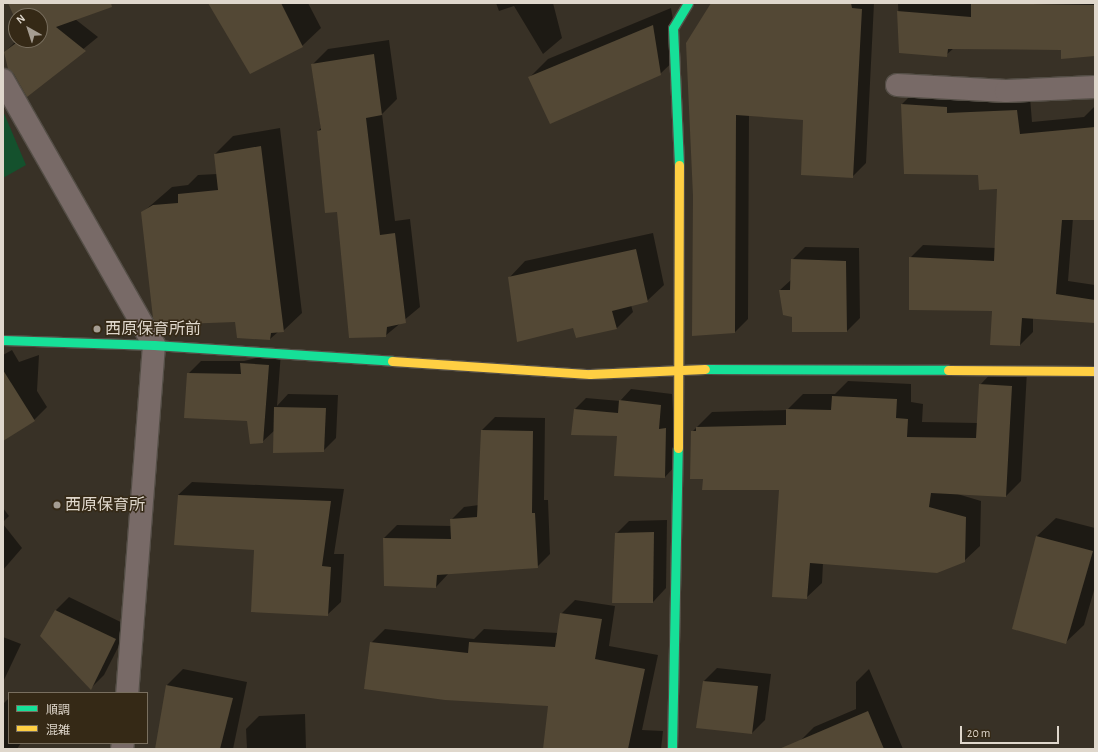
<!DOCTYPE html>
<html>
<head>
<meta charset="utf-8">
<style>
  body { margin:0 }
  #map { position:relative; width:1098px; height:752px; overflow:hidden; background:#383126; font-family:"Alegreya Sans","Noto Sans JP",sans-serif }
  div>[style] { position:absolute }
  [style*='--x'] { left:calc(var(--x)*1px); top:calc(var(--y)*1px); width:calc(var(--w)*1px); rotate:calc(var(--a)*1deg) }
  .green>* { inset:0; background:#14512d }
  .shadow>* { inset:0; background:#0007 }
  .building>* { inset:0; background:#534835 }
  .roads { filter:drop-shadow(1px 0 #544e46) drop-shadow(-1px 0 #544e46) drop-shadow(0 1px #544e46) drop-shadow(0 -1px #544e46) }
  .street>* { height:22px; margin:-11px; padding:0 11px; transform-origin:11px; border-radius:11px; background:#786a67 }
  .fast>* { height:9px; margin:-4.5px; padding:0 4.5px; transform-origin:4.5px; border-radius:4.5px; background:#16e098 }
  .slow>* { height:9px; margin:-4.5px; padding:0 4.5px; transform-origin:4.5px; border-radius:4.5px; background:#ffcf43 }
  .dots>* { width:11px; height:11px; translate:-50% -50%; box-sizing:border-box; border:2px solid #352916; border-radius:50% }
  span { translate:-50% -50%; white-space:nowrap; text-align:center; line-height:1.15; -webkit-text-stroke:3px #352916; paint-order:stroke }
  .poi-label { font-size:16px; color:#dfd7cc }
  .left { translate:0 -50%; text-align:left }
  .frame { position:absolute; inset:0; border:4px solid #dfd7cc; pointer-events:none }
  .legend { position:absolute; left:8px; top:692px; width:140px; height:52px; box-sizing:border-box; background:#352916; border:1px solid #796f5f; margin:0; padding:5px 7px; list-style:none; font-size:12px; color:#dfd7cc }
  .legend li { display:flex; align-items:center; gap:8px; height:20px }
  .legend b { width:20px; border:1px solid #796f5f }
  .north { position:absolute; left:8px; top:8px; width:40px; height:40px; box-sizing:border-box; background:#352916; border:1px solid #796f5f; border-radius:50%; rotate:321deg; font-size:11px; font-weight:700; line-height:16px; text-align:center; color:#dfd7cc }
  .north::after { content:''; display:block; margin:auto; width:14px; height:18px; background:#a59d92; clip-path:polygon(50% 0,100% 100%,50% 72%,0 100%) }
  .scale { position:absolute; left:960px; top:726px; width:99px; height:18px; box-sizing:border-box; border:2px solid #dfd7cc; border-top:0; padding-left:5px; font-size:12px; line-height:14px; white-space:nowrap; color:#dfd7cc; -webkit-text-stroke:3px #352916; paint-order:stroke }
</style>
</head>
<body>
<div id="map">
  <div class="green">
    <i style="clip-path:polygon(3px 111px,26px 165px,3px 178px)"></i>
  </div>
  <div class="shadow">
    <i style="clip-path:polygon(9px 3px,93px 3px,75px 19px,98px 37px,27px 95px,5px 52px,17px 40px,40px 40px,40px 16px,16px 16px,16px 18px)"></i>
    <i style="clip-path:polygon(210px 3px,308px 3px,321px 28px,302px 46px)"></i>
    <i style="clip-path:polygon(496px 3px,553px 3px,562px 38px,543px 54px,514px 6px,499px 11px)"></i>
    <i style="clip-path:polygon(712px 3px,874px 3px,866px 163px,852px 177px,804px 119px,749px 115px,748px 319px,735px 332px)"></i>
    <i style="clip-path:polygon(898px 3px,1095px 3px,1095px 55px,1062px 49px,954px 48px,946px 55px,900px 52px)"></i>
    <i style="clip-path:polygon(671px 8px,679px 56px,660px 74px,530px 77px,548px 59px)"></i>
    <i style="clip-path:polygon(389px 40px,397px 99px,382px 114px,395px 221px,410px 219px,420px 307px,385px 336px,338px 211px,318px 131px,321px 128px,312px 65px,328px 49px)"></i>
    <i style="clip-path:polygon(915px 91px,960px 95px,959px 100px,1030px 97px,1032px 122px,1084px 117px,1095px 106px,1095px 218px,1073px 218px,1068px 281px,1095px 285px,1095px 322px,1033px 318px,1033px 332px,1020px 345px,993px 310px,910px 258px,923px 245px,996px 248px,998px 188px,979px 174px,905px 173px,902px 104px)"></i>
    <i style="clip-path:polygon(280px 128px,302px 313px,283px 331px,278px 332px,270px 339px,236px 321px,143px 212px,172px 187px,188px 185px,198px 175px,217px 174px,215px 154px,233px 136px)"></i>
    <i style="clip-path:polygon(653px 233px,664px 285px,647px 301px,631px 305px,633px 312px,617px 328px,576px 337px,574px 327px,509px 278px,525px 261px)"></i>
    <i style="clip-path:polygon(805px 247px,859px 248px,860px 318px,847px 331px,793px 331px,793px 316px,780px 290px,792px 279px,792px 260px)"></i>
    <i style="clip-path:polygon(12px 350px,19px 362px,39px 355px,37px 391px,47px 407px,34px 420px,3px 440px,3px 355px)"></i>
    <i style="clip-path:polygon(281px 352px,277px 406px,288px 394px,338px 395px,336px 438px,323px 451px,275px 430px,262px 442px,248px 420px,188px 374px,201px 361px,244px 361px)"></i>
    <i style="clip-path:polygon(995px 369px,1027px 371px,1021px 481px,1006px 496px,954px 493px,981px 501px,980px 546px,964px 561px,823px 563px,822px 583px,806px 598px,780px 489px,704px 478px,692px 432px,712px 412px,787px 410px,803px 394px,835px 394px,848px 381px,911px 384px,911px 402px,923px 404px,922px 422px,978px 423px,980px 385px)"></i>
    <i style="clip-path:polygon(631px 389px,672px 394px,676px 465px,665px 477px,618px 435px,575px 409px,586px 398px,620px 401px)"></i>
    <i style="clip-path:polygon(495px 417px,545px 418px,544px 500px,548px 500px,550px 554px,537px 567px,449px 573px,436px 587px,384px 538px,397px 525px,452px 526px,451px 520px,464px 507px,479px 505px,482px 430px)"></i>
    <i style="clip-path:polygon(192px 482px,344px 489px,334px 554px,344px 554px,341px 602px,327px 615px,255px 549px,178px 495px)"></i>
    <i style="clip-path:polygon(3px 508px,9px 516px,3px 522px)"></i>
    <i style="clip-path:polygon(1056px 518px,1095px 528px,1095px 587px,1084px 625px,1065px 643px,1013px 628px,1037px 536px)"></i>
    <i style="clip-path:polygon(667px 520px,666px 588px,653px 602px,613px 602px,616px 534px,629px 521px)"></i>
    <i style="clip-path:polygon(3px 524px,22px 548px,3px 570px)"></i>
    <i style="clip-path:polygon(69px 597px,129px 626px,104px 675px,91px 688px,56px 610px)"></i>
    <i style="clip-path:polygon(575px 600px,615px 606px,609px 646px,658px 655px,642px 730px,663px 731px,661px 749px,544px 749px,549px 705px,371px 643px,385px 629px,474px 639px,484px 629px,558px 633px,561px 614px)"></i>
    <i style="clip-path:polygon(3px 637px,21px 644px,3px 682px)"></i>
    <i style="clip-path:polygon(717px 668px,771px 674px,765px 720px,752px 733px,704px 681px)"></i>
    <i style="clip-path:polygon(183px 669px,247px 682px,233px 749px,156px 749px,167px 685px)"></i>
    <i style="clip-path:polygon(869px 669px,903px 749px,806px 749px,801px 740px,814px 727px,856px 709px,856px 682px)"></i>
    <i style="clip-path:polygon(9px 698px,9px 743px,21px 743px,17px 749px,3px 749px,3px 704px)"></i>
    <i style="clip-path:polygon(305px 714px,306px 749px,247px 749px,246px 729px,259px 716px)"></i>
  </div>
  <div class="building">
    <i style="clip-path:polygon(8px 3px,111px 3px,112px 7px,56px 27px,86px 51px,27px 97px,14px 74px,8px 69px,4px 52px,20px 40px,40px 40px,40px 16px,16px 16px,16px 21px)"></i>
    <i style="clip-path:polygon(208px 3px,281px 3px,303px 47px,250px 74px)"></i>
    <i style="clip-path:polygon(711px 3px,851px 3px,852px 8px,862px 9px,853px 178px,801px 175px,803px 120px,736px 115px,735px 333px,692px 336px,693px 196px,686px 43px)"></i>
    <i style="clip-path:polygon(971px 3px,1095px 5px,1095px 56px,1061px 59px,1061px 50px,948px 49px,947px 57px,899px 53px,897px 11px,971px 17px)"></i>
    <i style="clip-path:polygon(653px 25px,661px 75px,550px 124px,528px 77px)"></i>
    <i style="clip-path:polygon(374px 54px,382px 115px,366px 118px,380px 235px,395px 233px,406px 323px,387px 327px,386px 337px,349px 338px,337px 212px,325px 213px,317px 131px,321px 130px,311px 64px)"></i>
    <i style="clip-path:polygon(901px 104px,947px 107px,947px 113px,1017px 110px,1020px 134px,1095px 127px,1095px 220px,1062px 220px,1056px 294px,1095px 300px,1095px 323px,1022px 318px,1020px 346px,990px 345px,992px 311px,909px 310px,909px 257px,994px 261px,997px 189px,979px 190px,978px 175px,904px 174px)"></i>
    <i style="clip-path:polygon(261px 146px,284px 332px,271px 333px,270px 340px,237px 338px,235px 322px,157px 325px,153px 318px,141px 212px,153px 205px,178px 203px,178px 194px,218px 190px,214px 154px)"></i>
    <i style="clip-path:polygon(636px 249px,648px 302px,612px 311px,617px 329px,576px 338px,573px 328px,517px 342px,508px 277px)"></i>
    <i style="clip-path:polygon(791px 259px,846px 261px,847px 332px,792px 332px,792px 317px,783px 315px,779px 290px,790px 290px)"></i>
    <i style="clip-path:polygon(240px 363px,269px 365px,263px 443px,250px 444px,247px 421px,184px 418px,187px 373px,241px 374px)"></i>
    <i style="clip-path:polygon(3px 370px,35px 421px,3px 441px)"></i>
    <i style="clip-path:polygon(979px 384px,1012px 386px,1006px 497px,931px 493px,929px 507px,966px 517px,965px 562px,937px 573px,810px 563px,807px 599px,772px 597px,779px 490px,702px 490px,703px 479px,690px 479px,691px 431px,696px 431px,696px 427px,786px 425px,786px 409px,831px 410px,832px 396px,897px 399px,896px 418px,908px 419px,907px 437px,976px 438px)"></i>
    <i style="clip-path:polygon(619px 400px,661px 405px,659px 429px,666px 428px,665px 478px,614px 476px,617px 436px,571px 435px,574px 409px,618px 413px)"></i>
    <i style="clip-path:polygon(274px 407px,326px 408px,324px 452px,273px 453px)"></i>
    <i style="clip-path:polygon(481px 430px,533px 431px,532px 513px,535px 513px,538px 568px,437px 575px,436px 588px,384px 586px,383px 538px,451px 539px,450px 519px,477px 517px)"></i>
    <i style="clip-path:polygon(178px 495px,331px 501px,322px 566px,331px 567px,328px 616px,251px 612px,254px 550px,174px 545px)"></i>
    <i style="clip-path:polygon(654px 532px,653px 603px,612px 603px,615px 533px)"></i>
    <i style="clip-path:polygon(1036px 536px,1093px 551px,1066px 644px,1012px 629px)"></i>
    <i style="clip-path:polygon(55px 610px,116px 639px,91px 690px,40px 636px)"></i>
    <i style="clip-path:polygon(560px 613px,602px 619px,595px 659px,645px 669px,628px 749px,543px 749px,548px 706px,445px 700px,364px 689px,370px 642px,468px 653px,469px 642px,555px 647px)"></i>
    <i style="clip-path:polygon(703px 681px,758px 686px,752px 734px,696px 728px)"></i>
    <i style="clip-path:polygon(166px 685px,233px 698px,220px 749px,155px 749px)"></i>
    <i style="clip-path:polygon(868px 711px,884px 749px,779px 749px)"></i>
  </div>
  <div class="roads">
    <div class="street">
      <i style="--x:3;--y:80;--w:305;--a:60.3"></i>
      <i style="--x:154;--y:345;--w:349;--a:94.4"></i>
      <i style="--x:897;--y:85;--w:109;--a:3.2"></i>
      <i style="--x:1006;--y:91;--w:89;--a:-2.6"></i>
      <i style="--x:122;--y:749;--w:6;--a:-81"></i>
    </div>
    <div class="fast">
      <i style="--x:679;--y:165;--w:137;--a:-92.5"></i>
      <i style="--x:673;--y:28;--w:29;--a:-59"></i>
      <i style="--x:3;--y:340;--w:151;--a:1.9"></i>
      <i style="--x:154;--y:345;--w:239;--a:3.8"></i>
      <i style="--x:705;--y:369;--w:243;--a:0.2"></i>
      <i style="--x:672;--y:749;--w:301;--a:-88.9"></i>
    </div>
    <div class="slow">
      <i style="--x:392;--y:361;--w:198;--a:3.8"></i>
      <i style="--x:590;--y:374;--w:115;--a:-2.5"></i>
      <i style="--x:948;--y:370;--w:147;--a:0.4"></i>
      <i style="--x:678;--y:448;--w:283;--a:-89.8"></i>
    </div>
  </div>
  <div class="dots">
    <i style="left:97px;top:329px;background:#a59d92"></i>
    <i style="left:57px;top:505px;background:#a59d92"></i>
  </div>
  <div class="poi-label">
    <span class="left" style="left:105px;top:329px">西原保育所前</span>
    <span class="left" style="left:65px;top:505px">西原保育所</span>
  </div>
  <div class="frame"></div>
  <ul class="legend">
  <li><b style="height:5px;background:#16e098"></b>順調</li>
  <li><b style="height:5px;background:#ffcf43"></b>混雑</li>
  </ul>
  <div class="north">N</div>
  <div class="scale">20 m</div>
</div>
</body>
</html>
